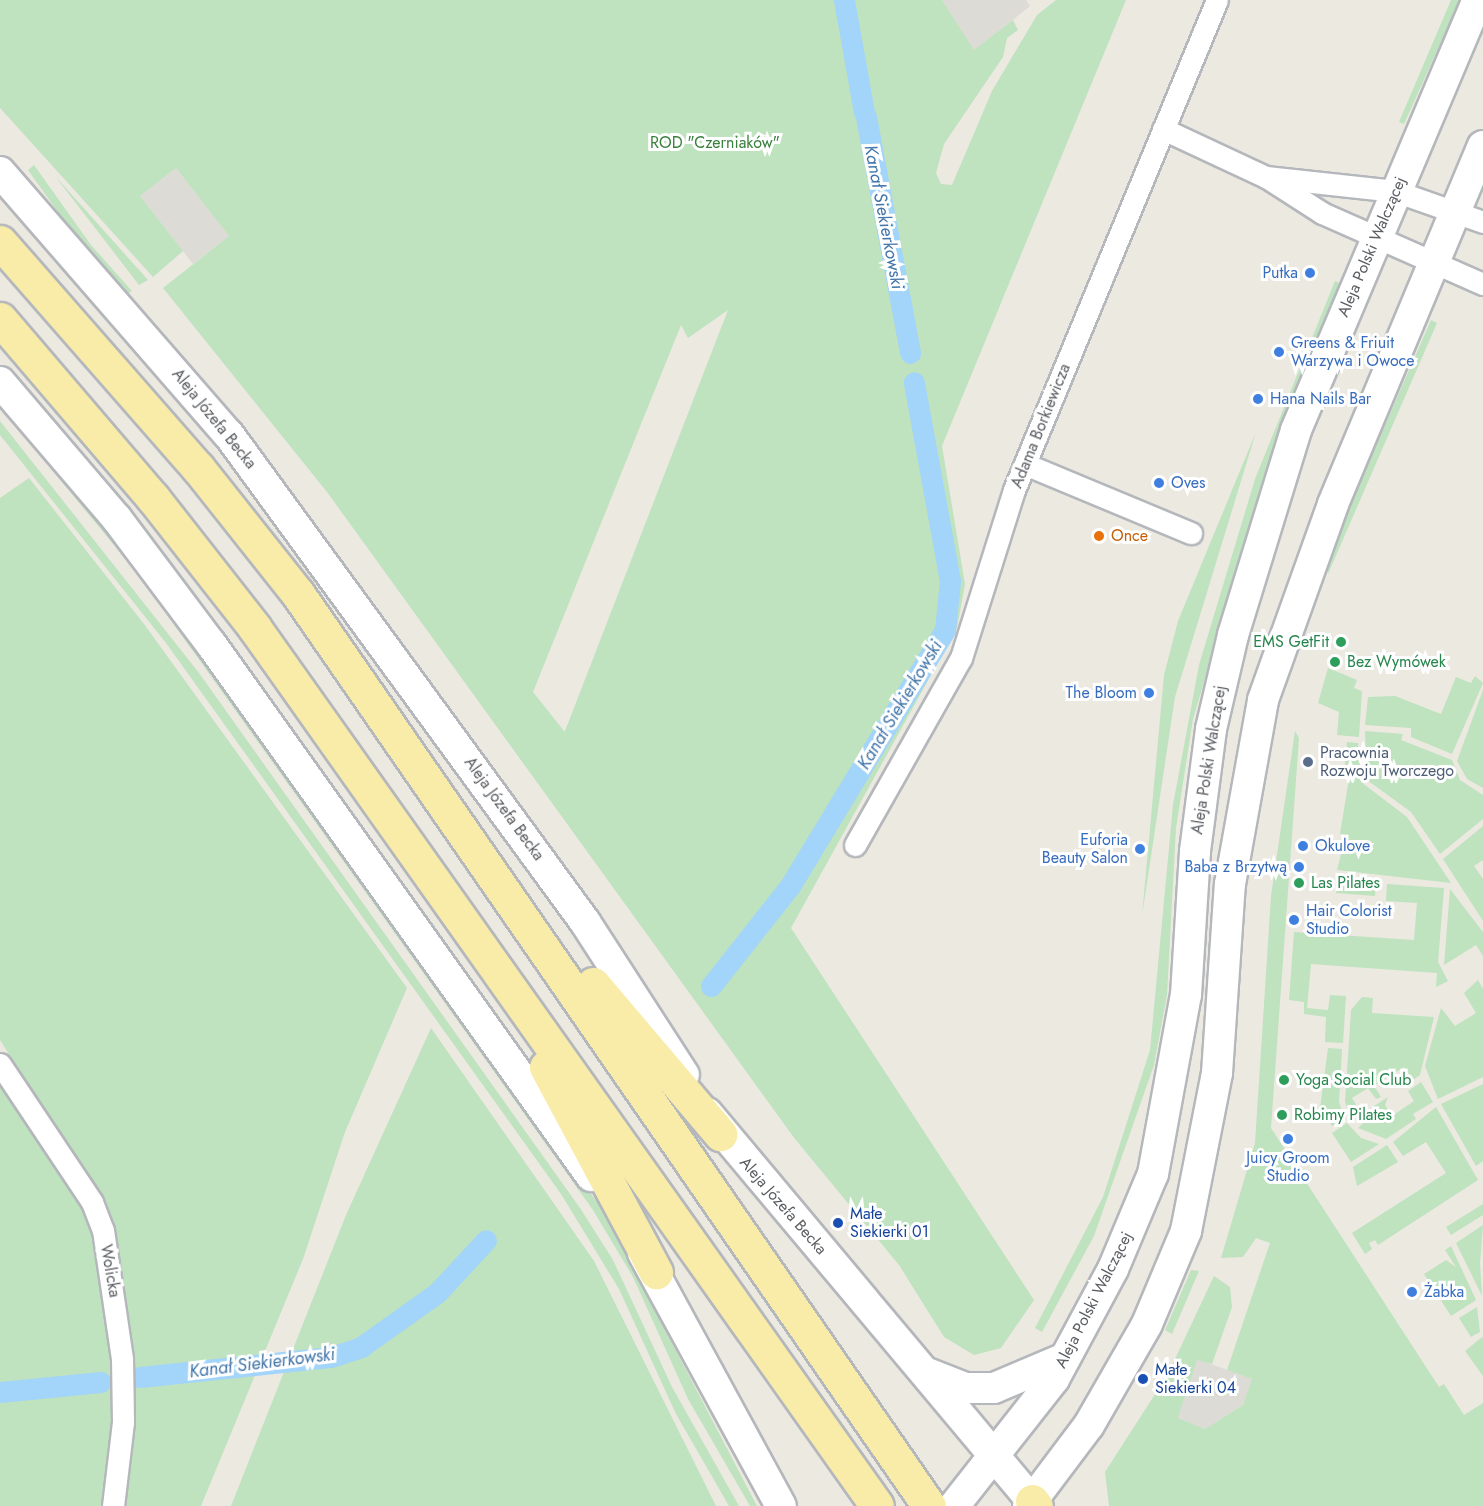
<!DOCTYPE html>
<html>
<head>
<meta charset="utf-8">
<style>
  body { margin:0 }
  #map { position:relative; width:1483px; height:1506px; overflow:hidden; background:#ece9e1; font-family:Jost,sans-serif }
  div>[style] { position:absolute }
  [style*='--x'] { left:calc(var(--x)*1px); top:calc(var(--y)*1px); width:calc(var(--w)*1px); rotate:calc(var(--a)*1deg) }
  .industrial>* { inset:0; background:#dddbd5 }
  .green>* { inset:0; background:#bfe2bf }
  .canal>* { height:21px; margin:-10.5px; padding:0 10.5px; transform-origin:10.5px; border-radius:10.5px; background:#a3d4f9 }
  .roads { filter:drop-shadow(2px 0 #b4b7bb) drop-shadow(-2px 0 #b4b7bb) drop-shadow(0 2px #b4b7bb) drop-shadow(0 -2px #b4b7bb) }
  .street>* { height:21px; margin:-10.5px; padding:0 10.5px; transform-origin:10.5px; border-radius:10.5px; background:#fff }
  .secondary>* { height:30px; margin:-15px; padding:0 15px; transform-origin:15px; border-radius:15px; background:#fff }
  .primary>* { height:33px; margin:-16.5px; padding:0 16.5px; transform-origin:16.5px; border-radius:16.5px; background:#f9eca8 }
  .dots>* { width:16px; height:16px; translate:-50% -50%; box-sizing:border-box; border:3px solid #fff; border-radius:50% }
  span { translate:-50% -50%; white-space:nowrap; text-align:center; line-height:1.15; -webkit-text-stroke:6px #fff; paint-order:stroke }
  .park-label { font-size:16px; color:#39803d }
  .street-label { font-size:16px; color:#5a5d61 }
  .shop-label { font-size:16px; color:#366cbe }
  .right { translate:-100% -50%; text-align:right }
  .left { translate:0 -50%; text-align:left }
  .food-label { font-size:16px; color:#c56008 }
  .leisure-label { font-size:16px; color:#27864d }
  .service-label { font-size:16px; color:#4e5e75 }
  .transit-label { font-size:16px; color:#164399 }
  .water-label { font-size:18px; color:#4275a9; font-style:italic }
</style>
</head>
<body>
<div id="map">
  <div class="industrial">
    <i style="clip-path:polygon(942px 0,1026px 0,1030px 6px,974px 51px)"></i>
    <i style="clip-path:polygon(176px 168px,229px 236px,193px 264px,140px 196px)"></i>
    <i style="clip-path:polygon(1197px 1359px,1252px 1379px,1243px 1405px,1205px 1429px,1178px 1418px)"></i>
  </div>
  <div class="green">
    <i style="clip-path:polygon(evenodd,0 0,942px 0,974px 50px,1013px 20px,1018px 30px,1007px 38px,1003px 57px,944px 144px,936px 173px,941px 184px,952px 185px,992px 91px,1037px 15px,1056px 0,1126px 0,942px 446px,965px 584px,957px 628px,791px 928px,1034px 1300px,1001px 1348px,974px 1355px,944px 1337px,899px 1265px,795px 1139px,327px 492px,163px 288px,229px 236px,176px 168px,140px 196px,183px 251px,153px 277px,0 108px,0 0,728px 310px,565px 731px,564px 731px,533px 692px,681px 325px,688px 338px,728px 310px)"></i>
    <i style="clip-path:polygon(1451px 0,1460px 0,1404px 124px,1399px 122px)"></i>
    <i style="clip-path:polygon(34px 165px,91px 245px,132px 291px,126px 295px,82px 246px,28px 170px)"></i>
    <i style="clip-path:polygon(55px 176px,148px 280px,139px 285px)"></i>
    <i style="clip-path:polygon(1335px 281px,1344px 285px,1274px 449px,1193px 719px,1176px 828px,1167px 995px,1154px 1065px,1094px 1236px,1042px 1332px,1035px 1328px,1103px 1197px,1150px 1050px,1173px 805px,1199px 665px,1255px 479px)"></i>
    <i style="clip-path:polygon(1431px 320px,1437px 323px,1328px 574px,1328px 555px)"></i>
    <i style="clip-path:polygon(0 395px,97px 509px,602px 1209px,757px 1506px,750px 1506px,688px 1399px,633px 1277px,593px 1210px,137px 573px,0 407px)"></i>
    <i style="clip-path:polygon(0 421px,199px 673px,580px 1208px,613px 1260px,672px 1387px,739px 1506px,729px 1506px,676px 1414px,619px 1289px,561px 1194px,166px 643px,0 435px)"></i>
    <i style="clip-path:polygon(1256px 432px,1175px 697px,1142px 916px,1164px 675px,1178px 621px)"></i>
    <i style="clip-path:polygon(29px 478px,144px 624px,407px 988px,345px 1132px,303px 1259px,201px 1506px,123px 1506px,132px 1386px,130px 1322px,114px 1254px,93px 1187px,0 1040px,0 498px)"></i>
    <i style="clip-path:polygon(1328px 668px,1357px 680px,1354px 688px,1362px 691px,1359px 737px,1337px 735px,1339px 712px,1318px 703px)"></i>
    <i style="clip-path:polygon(1475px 676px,1483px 683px,1452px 754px,1411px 737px,1411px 728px,1365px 725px,1368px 697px,1395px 696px,1441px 714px,1456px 677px,1471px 683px)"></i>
    <i style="clip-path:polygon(1483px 690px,1483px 788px,1467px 779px,1457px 761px)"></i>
    <i style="clip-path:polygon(1295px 731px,1299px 738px,1271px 1128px,1439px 1387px,1444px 1384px,1464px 1415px,1483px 1403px,1483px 1506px,1109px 1506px,1105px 1472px,1168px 1374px,1214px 1276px,1230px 1287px,1232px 1307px,1212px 1364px,1197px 1360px,1178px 1418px,1205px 1429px,1243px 1405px,1252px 1379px,1227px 1370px,1270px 1243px,1256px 1238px,1243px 1257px,1221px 1258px,1255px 1143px,1271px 896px)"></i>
    <i style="clip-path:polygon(1365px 731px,1403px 734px,1401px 740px,1452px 760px,1460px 780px,1483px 795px,1483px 819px,1440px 854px,1411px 812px,1367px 780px)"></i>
    <i style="clip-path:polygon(1347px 742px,1358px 743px,1361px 782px,1407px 817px,1451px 883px,1337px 870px,1346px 835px,1340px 834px,1351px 766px,1345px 765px)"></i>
    <i style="clip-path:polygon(1483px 826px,1483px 860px,1474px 866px,1483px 879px,1483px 921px,1443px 859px)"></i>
    <i style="clip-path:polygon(1337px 876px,1376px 883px,1375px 896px,1336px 893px)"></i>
    <i style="clip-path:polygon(1387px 884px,1444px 888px,1438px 962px,1448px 981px,1436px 987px,1437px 973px,1311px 964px,1307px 1008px,1328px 1010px,1330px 995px,1346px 996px,1343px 1043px,1325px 1042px,1326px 1017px,1304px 1014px,1304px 1002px,1289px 1000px,1294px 932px,1414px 940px,1417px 903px,1386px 901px)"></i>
    <i style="clip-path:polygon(1450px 889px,1483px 932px,1483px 956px,1476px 945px,1444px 965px)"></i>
    <i style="clip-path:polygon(1478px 980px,1483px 989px,1483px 1077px,1438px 1099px,1425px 1066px,1441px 1008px,1455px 1026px,1476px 1013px,1464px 993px)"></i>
    <i style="clip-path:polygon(1362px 997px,1373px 998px,1372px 1013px,1434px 1017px,1420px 1075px,1413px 1080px,1404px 1067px,1374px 1086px,1381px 1097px,1376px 1099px,1368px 1088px,1352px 1098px,1360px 1111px,1367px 1110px,1352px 1120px,1345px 1102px,1351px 1010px)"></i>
    <i style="clip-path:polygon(431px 1028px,594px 1261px,716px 1506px,231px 1506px,346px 1215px)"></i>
    <i style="clip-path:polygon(1328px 1048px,1342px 1049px,1339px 1102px,1344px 1118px,1332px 1126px,1320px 1108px)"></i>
    <i style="clip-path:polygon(0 1080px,97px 1230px,117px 1392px,104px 1506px,0 1506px)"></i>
    <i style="clip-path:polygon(1421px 1082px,1433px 1102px,1413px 1114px,1416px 1119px,1386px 1139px,1358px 1128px,1374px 1113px,1371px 1108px,1388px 1097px,1385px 1105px,1392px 1116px,1414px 1101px,1408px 1091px)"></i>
    <i style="clip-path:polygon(1483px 1084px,1483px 1161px,1476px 1166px,1441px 1104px)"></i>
    <i style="clip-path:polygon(1436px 1107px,1478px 1180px,1378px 1245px,1375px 1240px,1369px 1243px,1372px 1249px,1365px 1254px,1352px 1233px,1446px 1173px,1426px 1142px,1403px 1156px,1393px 1142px)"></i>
    <i style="clip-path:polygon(1347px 1123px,1361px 1138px,1379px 1144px,1351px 1162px,1332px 1133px)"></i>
    <i style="clip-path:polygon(1387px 1145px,1398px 1162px,1357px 1186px,1353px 1167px)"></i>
    <i style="clip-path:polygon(1483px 1204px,1483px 1215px,1451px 1235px,1446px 1227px)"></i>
    <i style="clip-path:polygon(1483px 1225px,1480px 1263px,1482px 1296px,1456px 1243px)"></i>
    <i style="clip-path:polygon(1451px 1246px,1476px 1300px,1451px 1316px,1424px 1274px,1446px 1260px,1456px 1267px,1445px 1250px)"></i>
    <i style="clip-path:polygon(1191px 1270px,1199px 1271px,1172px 1334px,1165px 1330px)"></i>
    <i style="clip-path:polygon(1477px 1307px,1480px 1332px,1471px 1337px,1459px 1318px)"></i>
    <i style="clip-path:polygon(1482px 1337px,1483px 1340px,1483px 1376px,1465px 1351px)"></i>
  </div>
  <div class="canal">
    <i style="--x:844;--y:0;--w:114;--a:79.9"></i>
    <i style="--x:866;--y:117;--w:240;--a:79.4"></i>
    <i style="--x:711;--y:986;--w:127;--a:-51.7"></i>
    <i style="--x:790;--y:886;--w:299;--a:-58.8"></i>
    <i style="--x:945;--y:630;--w:49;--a:-84.2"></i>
    <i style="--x:950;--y:581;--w:202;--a:-100.3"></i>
    <i style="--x:140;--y:1377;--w:192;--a:-6"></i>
    <i style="--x:331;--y:1357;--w:32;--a:-18"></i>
    <i style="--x:361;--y:1347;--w:93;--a:-35.4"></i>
    <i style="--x:437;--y:1293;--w:72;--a:-47.2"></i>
    <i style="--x:0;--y:1392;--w:101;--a:-5.7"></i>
  </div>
  <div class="roads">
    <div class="street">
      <i style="--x:1163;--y:129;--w:114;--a:25"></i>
      <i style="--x:1266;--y:177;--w:67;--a:32.7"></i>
      <i style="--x:1322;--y:213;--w:176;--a:23.8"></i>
      <i style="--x:1266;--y:177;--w:130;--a:6.2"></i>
      <i style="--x:1395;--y:191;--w:93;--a:19.4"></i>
      <i style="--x:1025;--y:464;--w:180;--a:22.6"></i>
      <i style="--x:855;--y:845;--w:215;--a:-60.5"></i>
      <i style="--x:961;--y:658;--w:176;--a:-72.5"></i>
      <i style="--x:1014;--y:490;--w:530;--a:-67.5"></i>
      <i style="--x:0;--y:1064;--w:166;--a:56.3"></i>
      <i style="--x:92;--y:1202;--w:30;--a:69"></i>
      <i style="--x:103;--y:1230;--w:129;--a:81.6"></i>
      <i style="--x:122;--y:1358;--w:64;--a:89.1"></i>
      <i style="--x:123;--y:1422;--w:85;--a:96.8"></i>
    </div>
    <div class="secondary">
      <i style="--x:0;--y:172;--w:349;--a:49"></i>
      <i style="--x:229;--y:435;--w:603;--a:53.83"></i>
      <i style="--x:585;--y:922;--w:182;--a:57.1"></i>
      <i style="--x:0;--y:382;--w:180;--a:49.5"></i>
      <i style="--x:117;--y:519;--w:156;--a:53.1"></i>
      <i style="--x:211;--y:644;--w:654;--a:54.46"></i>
      <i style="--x:707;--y:1113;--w:506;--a:50.05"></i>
      <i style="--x:643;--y:1253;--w:288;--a:61.4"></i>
      <i style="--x:927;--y:1373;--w:41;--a:21.5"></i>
      <i style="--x:965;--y:1388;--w:29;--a:0"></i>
      <i style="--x:994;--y:1388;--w:77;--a:-22.9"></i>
      <i style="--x:954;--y:1506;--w:162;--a:-51.8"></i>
      <i style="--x:1054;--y:1379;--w:125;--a:-61.8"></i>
      <i style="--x:1113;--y:1269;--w:103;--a:-67.2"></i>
      <i style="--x:1153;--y:1174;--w:182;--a:-79.6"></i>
      <i style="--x:1186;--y:995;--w:144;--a:-86.4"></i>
      <i style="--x:1195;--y:851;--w:123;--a:-82.5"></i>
      <i style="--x:1211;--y:729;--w:97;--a:-76.8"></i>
      <i style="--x:1233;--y:635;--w:214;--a:-72.9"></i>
      <i style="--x:1296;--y:430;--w:467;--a:-67.1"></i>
      <i style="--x:1028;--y:1506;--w:101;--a:-53"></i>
      <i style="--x:1089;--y:1425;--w:116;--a:-60.1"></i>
      <i style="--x:1147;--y:1324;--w:101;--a:-67.2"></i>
      <i style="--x:1186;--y:1231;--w:161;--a:-78.9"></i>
      <i style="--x:1217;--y:1073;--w:189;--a:-86.1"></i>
      <i style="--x:1230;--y:884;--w:187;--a:-79.8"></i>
      <i style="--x:1263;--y:700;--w:208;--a:-70.3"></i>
      <i style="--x:1333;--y:504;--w:388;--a:-67.3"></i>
    </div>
    <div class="primary">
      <i style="--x:0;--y:242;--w:300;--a:48.8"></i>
      <i style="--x:198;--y:468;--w:161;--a:51.6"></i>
      <i style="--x:298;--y:594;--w:1109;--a:55.32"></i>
      <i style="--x:0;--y:319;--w:235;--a:49.5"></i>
      <i style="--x:153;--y:498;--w:164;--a:51.9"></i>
      <i style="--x:254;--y:627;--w:1077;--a:54.67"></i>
      <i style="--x:593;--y:984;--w:197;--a:49.7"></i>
      <i style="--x:546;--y:1067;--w:233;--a:61.8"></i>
      <i style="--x:1032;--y:1501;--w:6;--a:51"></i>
    </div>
  </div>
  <div class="dots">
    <i style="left:1310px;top:273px;background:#3f7fe0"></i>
    <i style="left:1279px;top:352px;background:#3f7fe0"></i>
    <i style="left:1258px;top:399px;background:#3f7fe0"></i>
    <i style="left:1159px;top:483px;background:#3f7fe0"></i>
    <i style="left:1099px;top:536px;background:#e8710a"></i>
    <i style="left:1341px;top:642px;background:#2e9e5b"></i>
    <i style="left:1335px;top:662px;background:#2e9e5b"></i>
    <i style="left:1149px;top:693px;background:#3f7fe0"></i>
    <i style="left:1308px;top:762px;background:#5c6f8a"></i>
    <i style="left:1303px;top:846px;background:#3f7fe0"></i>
    <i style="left:1140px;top:849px;background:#3f7fe0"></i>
    <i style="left:1299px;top:867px;background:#3f7fe0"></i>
    <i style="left:1299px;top:883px;background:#2e9e5b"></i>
    <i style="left:1294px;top:920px;background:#3f7fe0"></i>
    <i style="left:1284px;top:1080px;background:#2e9e5b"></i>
    <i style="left:1282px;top:1115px;background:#2e9e5b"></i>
    <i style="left:1288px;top:1139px;background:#3f7fe0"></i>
    <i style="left:838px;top:1223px;background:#1a4fb4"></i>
    <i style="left:1412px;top:1292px;background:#3f7fe0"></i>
    <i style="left:1143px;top:1379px;background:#1a4fb4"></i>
  </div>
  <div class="park-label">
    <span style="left:715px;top:143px">ROD "Czerniaków"</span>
  </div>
  <div class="street-label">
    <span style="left:1372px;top:247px;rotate:-67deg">Aleja Polski Walczącej</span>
    <span style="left:214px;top:419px;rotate:51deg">Aleja Józefa Becka</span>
    <span style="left:1041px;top:426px;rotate:-68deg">Adama Borkiewicza</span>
    <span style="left:1209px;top:760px;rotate:-81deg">Aleja Polski Walczącej</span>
    <span style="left:504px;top:809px;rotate:54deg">Aleja Józefa Becka</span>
    <span style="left:783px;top:1206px;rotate:49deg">Aleja Józefa Becka</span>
    <span style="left:110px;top:1271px;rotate:80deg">Wolicka</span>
    <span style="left:1094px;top:1300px;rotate:-63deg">Aleja Polski Walczącej</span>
  </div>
  <div class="shop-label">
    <span class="right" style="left:1298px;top:273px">Putka</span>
    <span class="left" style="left:1291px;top:352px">Greens &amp; Friuit<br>Warzywa i Owoce</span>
    <span class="left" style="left:1270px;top:399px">Hana Nails Bar</span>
    <span class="left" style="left:1171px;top:483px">Oves</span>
    <span class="right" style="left:1137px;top:693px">The Bloom</span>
    <span class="right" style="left:1128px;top:849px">Euforia<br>Beauty Salon</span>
    <span class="left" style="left:1315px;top:846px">Okulove</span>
    <span class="right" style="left:1287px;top:867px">Baba z Brzytwą</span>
    <span class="left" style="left:1306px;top:920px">Hair Colorist<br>Studio</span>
    <span style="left:1288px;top:1167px">Juicy Groom<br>Studio</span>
    <span class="left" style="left:1424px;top:1292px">Żabka</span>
  </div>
  <div class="food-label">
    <span class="left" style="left:1111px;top:536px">Once</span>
  </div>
  <div class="leisure-label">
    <span class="right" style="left:1329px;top:642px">EMS GetFit</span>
    <span class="left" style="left:1347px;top:662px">Bez Wymówek</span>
    <span class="left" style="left:1311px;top:883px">Las Pilates</span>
    <span class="left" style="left:1296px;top:1080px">Yoga Social Club</span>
    <span class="left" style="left:1294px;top:1115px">Robimy Pilates</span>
  </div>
  <div class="service-label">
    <span class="left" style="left:1320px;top:762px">Pracownia<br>Rozwoju Tworczego</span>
  </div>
  <div class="transit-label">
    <span class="left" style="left:850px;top:1223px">Małe<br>Siekierki 01</span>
    <span class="left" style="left:1155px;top:1379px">Małe<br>Siekierki 04</span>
  </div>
  <div class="water-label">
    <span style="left:884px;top:217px;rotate:79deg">Kanał Siekierkowski</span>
    <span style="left:900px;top:705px;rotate:-59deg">Kanał Siekierkowski</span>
    <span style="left:262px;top:1363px;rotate:-7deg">Kanał Siekierkowski</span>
  </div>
</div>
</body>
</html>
